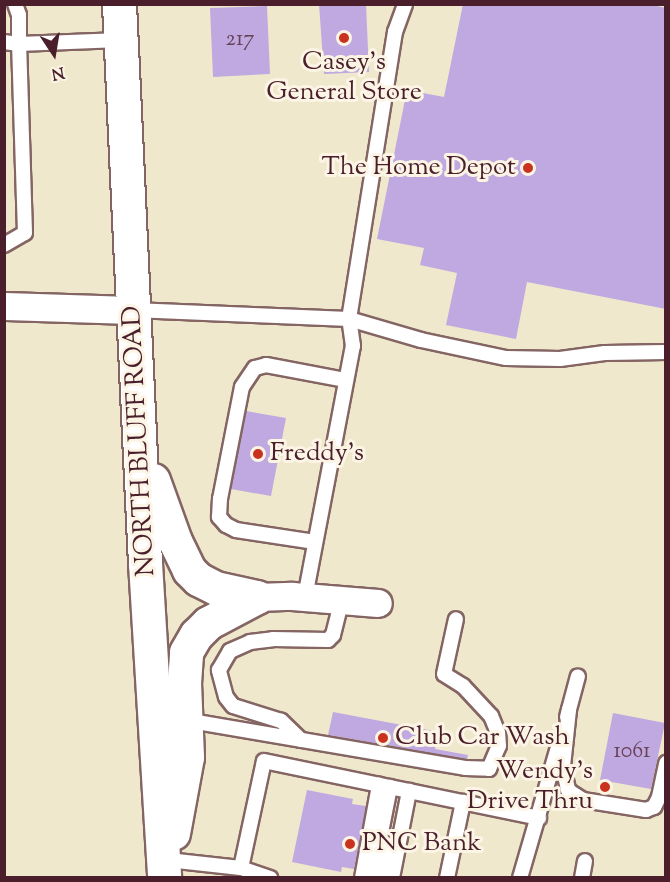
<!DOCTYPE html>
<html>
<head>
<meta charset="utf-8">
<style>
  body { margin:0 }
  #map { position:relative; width:670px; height:882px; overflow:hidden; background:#efe8cc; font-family:"Sorts Mill Goudy",serif }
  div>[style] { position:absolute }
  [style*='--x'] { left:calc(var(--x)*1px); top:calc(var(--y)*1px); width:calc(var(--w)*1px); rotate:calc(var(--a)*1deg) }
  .building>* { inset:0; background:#bfa9e0 }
  .roads { filter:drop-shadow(2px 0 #846563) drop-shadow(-2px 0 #846563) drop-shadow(0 2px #846563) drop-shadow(0 -2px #846563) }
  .service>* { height:14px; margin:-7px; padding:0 7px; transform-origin:7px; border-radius:7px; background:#fff }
  .minor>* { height:27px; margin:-13.5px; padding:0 13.5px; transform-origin:13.5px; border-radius:13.5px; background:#fff }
  .primary>* { height:33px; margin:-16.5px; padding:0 16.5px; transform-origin:16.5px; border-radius:16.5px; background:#fff }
  .dots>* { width:16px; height:16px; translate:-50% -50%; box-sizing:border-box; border:3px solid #fcf5e5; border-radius:50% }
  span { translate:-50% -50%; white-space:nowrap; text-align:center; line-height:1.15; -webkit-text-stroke:6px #fcf5e5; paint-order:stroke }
  .number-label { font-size:22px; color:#674258 }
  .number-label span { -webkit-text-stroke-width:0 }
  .poi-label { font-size:26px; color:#4a1f2b }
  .right { translate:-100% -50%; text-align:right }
  .left { translate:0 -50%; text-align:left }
  .street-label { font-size:26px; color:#4a1f2b }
  .frame { position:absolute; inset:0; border:6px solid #4a1f2b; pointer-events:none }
  .north { position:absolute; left:24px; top:24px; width:60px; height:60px; -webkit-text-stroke:4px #fcf5e5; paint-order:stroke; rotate:168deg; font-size:16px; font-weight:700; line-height:24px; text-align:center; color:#4a1f2b }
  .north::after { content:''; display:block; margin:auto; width:21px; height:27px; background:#4a1f2b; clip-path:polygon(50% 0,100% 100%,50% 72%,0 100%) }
</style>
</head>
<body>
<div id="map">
  <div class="building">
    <i style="clip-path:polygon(319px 4px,366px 4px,369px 72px,324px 74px)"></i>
    <i style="clip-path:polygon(463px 4px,648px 4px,666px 8px,666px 309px,527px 282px,516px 339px,446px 325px,457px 273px,420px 265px,424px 248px,377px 239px,407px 90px,444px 97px)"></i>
    <i style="clip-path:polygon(267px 6px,270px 74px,213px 77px,210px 8px)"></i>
    <i style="clip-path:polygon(246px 411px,286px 418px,271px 496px,231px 489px)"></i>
    <i style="clip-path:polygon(333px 712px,439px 732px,435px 749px,468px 755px,467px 759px,328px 735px)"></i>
    <i style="clip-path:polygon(613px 713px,665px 723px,651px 789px,600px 780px)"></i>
    <i style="clip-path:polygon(307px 790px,353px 799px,352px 804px,366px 806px,354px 869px,342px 867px,341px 872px,292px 862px)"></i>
  </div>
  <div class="roads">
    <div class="service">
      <i style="--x:4;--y:42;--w:15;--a:8"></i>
      <i style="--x:19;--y:44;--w:29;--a:-90"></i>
      <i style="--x:19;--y:15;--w:12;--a:-110"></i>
      <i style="--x:4;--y:245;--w:24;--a:-30"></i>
      <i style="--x:25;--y:233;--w:189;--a:-91.8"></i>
      <i style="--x:19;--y:44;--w:101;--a:-2.3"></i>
      <i style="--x:133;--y:310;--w:216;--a:2.4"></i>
      <i style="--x:349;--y:319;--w:75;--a:16.3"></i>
      <i style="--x:421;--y:340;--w:87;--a:12"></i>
      <i style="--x:506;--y:358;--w:54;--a:1.1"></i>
      <i style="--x:560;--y:359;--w:45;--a:-7.6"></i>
      <i style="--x:605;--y:353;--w:61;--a:-0.9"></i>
      <i style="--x:315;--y:542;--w:80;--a:-171.4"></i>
      <i style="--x:236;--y:530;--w:11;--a:-153"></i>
      <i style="--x:226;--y:525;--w:11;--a:-131"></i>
      <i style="--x:219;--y:517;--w:18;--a:-87"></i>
      <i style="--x:220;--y:499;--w:114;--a:-78.9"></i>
      <i style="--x:242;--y:387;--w:23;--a:-56"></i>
      <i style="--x:255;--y:368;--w:11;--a:-15"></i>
      <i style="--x:266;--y:365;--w:80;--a:10.8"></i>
      <i style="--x:305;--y:597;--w:256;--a:-79.2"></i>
      <i style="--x:353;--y:346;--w:27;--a:-98"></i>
      <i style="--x:349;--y:319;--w:291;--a:-80.9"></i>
      <i style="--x:395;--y:32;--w:30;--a:-70"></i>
      <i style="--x:569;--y:710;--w:56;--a:96.1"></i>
      <i style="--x:563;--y:766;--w:25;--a:78"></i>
      <i style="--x:568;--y:790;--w:9;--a:36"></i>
      <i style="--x:575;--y:795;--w:9;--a:32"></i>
      <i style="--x:583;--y:800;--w:64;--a:9"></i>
      <i style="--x:646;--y:810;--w:9;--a:-21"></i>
      <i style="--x:654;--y:807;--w:11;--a:-63"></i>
      <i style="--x:659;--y:797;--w:35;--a:-78"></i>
      <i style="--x:567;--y:717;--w:42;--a:-75"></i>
      <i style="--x:185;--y:720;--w:284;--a:9.7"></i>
      <i style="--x:465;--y:768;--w:24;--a:2"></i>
      <i style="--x:489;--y:769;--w:25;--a:-67"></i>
      <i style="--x:499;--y:746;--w:13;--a:-94"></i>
      <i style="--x:498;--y:733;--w:18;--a:-112"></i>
      <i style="--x:491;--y:716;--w:41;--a:-133"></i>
      <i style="--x:463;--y:686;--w:22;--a:-148"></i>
      <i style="--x:444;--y:674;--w:56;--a:-77.7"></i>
      <i style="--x:301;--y:740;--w:28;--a:-136"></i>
      <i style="--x:281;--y:721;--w:50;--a:-162.6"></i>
      <i style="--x:233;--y:706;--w:11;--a:-128"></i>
      <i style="--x:226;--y:697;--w:28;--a:-105"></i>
      <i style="--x:219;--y:670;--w:22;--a:-60"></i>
      <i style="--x:230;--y:651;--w:22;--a:-24"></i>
      <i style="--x:250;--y:642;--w:23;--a:-7"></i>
      <i style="--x:273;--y:639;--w:55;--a:1"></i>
      <i style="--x:328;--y:640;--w:7;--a:-45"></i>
      <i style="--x:333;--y:635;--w:36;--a:-76"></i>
      <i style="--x:168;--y:860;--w:73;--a:6.3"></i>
      <i style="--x:241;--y:868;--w:109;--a:-77.9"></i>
      <i style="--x:264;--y:761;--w:281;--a:11.7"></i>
      <i style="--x:241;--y:868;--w:31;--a:19"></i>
      <i style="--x:362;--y:878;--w:95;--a:-79.6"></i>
      <i style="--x:372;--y:878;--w:93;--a:-78.8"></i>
      <i style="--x:382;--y:878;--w:28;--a:-80"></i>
      <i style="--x:392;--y:878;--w:89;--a:-78.9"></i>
      <i style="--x:447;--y:878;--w:78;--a:-78.1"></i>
      <i style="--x:520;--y:878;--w:140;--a:-73.8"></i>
      <i style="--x:582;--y:878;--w:17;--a:-80"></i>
    </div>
    <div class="minor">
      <i style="--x:4;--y:306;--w:129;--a:1.8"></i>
      <i style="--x:257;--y:597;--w:35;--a:-2"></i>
      <i style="--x:292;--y:596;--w:86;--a:4.7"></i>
    </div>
    <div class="primary">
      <i style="--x:119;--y:4;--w:560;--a:87.34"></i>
      <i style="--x:145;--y:563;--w:316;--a:86.5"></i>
      <i style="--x:153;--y:480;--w:65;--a:70.2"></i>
      <i style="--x:175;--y:541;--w:32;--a:64"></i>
      <i style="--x:189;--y:570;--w:13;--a:45"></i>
      <i style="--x:198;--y:579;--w:20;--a:27"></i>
      <i style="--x:216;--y:588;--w:42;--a:12.4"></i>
      <i style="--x:173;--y:833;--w:77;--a:-79.6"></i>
      <i style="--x:187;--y:757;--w:74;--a:-92.3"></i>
      <i style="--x:184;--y:683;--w:31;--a:-86"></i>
      <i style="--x:186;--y:652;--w:20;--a:-60"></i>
      <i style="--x:196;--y:635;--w:17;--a:-45"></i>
      <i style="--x:208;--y:623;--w:55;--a:-28"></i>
    </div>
  </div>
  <div class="dots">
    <i style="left:344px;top:38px;background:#c8321e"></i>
    <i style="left:528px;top:168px;background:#c8321e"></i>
    <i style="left:258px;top:454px;background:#c8321e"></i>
    <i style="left:383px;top:738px;background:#c8321e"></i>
    <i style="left:605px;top:787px;background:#c8321e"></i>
    <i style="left:350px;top:844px;background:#c8321e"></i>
  </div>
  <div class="number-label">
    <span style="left:240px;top:41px">217</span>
    <span style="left:632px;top:753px">1061</span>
  </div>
  <div class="poi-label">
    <span style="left:344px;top:78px">Casey's<br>General Store</span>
    <span class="right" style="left:516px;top:168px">The Home Depot</span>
    <span class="left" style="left:270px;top:454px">Freddy's</span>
    <span class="left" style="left:395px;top:738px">Club Car Wash</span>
    <span class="right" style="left:593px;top:787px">Wendy's<br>Drive Thru</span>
    <span class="left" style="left:362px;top:844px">PNC Bank</span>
  </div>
  <div class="street-label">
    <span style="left:140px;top:441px;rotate:-93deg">NORTH BLUFF ROAD</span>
  </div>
  <div class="frame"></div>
  <div class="north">N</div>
</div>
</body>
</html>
